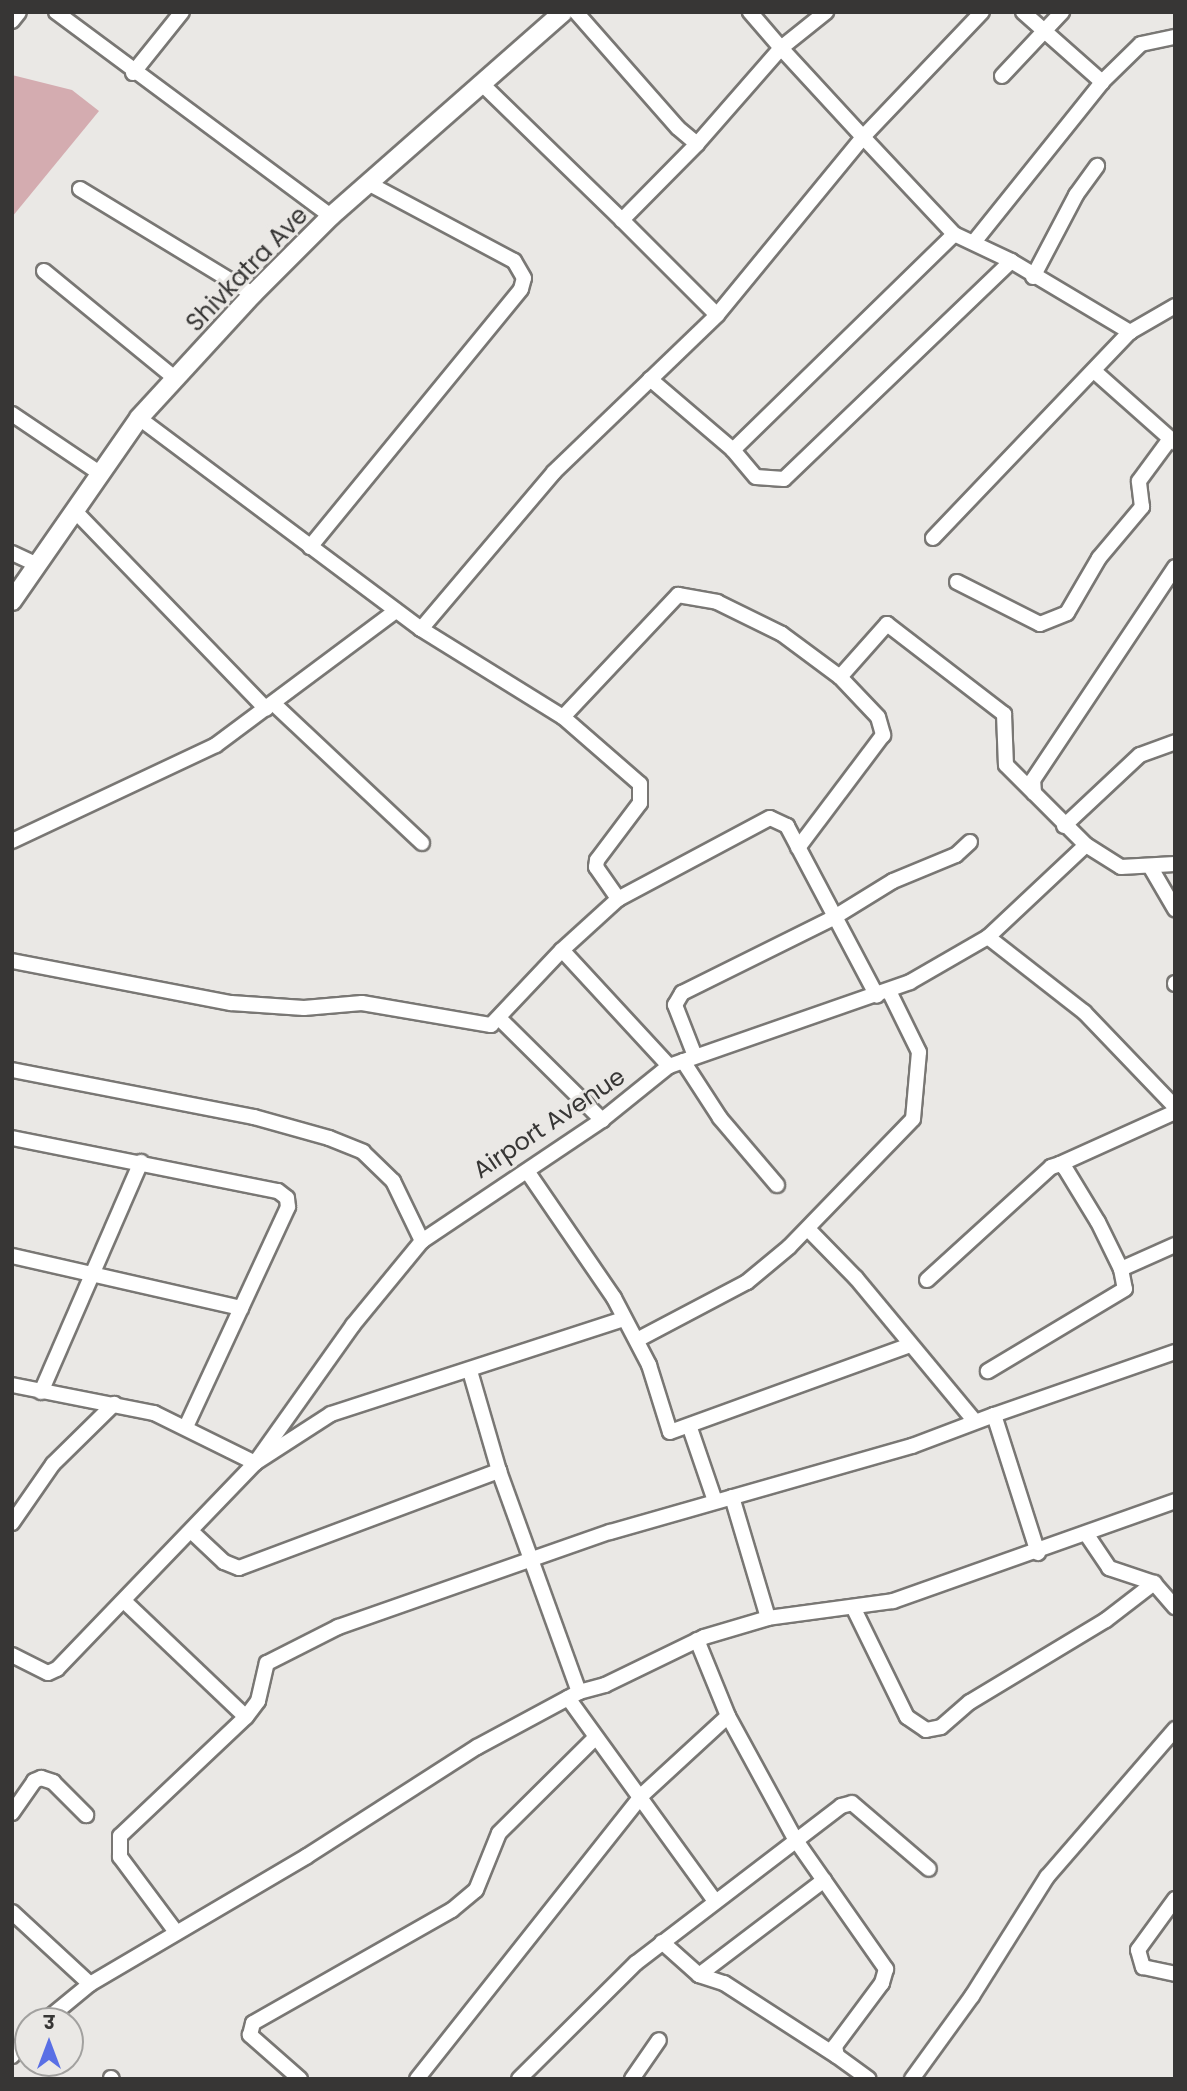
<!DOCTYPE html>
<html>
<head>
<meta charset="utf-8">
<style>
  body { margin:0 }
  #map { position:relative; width:1187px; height:2091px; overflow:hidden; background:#eae8e5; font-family:Poppins,"Noto Sans Devanagari",sans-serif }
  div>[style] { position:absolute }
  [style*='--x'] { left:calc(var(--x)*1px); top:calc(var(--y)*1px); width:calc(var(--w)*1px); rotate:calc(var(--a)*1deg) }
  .green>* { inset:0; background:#d4acb0 }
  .roads { filter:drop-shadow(2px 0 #797774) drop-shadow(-2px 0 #797774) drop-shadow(0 2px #797774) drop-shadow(0 -2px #797774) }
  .minor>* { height:14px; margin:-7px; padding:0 7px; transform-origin:7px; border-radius:7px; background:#fff }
  .tertiary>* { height:18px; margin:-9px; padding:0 9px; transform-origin:9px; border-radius:9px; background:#fff }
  span { translate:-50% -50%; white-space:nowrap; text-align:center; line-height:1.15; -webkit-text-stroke:6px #eae8e5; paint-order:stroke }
  .street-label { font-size:24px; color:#373635 }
  .frame { position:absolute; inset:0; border:14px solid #373635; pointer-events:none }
  .north { position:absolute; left:14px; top:2007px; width:70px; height:70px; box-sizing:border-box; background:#eae8e5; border:2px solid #a2a19f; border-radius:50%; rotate:0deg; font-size:19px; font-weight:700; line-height:28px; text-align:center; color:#373635 }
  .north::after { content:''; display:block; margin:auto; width:24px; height:32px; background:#596fe5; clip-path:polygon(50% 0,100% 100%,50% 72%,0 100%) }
</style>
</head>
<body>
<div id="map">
  <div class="green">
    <i style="clip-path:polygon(12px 75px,72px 90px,99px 111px,12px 217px)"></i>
  </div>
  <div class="roads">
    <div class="minor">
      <i style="--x:56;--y:12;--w:342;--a:36.6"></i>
      <i style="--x:576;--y:12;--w:154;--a:48.7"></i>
      <i style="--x:678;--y:128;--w:25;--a:40"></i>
      <i style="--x:697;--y:144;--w:128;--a:-48.8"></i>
      <i style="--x:781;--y:48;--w:48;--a:-130.7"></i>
      <i style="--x:982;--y:12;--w:173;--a:133.6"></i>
      <i style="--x:863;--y:137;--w:133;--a:46.8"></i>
      <i style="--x:954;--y:234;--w:63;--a:25.3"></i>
      <i style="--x:1011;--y:261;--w:139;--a:30.8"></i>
      <i style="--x:1130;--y:332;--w:52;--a:-30"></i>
      <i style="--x:1023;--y:12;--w:106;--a:41.5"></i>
      <i style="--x:12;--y:21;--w:11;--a:-52"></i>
      <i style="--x:133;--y:73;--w:78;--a:-51.2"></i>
      <i style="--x:1002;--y:76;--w:88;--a:-46.8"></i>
      <i style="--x:481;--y:83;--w:197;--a:44.2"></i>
      <i style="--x:697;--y:144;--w:107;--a:134.6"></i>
      <i style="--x:622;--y:220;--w:134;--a:45"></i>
      <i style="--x:717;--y:315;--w:230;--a:-50.6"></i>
      <i style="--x:863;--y:137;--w:121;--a:-132.7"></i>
      <i style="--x:781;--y:48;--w:58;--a:-38.7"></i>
      <i style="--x:80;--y:189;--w:202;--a:31.3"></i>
      <i style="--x:974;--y:242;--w:205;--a:-51.3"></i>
      <i style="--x:1102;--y:82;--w:54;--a:-44.3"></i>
      <i style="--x:1141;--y:44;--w:35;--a:-12"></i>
      <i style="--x:44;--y:271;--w:171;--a:39.3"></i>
      <i style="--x:1033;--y:277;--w:93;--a:-62.3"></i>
      <i style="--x:1076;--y:195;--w:36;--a:-54"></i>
      <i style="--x:1094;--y:371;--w:108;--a:41.6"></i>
      <i style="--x:650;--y:379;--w:109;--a:40.5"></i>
      <i style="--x:733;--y:450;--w:35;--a:50"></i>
      <i style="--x:756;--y:477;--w:28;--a:4"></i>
      <i style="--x:784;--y:479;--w:315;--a:-43.8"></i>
      <i style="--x:12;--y:414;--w:107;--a:34"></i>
      <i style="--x:139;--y:418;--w:352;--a:36.8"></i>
      <i style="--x:421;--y:629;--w:167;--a:31.8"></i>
      <i style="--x:563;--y:717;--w:102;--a:41"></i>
      <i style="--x:640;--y:784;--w:19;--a:90"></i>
      <i style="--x:640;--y:803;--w:71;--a:127"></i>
      <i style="--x:597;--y:860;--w:7;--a:98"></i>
      <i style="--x:596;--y:867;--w:39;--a:55"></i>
      <i style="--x:733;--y:450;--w:309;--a:-44.3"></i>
      <i style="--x:75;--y:511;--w:275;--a:46"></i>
      <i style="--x:933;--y:538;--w:285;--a:-46.3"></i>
      <i style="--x:310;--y:547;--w:333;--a:-50.7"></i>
      <i style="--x:521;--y:289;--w:11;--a:-75"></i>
      <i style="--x:524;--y:278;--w:20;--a:-120"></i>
      <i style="--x:514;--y:261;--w:166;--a:-151.9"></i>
      <i style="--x:12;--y:553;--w:29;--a:25"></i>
      <i style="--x:957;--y:582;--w:93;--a:26.8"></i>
      <i style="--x:1040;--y:624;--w:29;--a:-22"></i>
      <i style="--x:1067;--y:613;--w:64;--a:-59.8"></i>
      <i style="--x:1099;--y:558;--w:67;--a:-49.9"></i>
      <i style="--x:1142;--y:507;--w:26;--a:-97"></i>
      <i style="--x:1139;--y:481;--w:52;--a:-53.6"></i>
      <i style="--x:421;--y:629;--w:206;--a:-49.7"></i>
      <i style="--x:554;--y:472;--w:226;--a:-43.9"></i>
      <i style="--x:840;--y:677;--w:71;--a:-48.4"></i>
      <i style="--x:887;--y:624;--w:148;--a:37.6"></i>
      <i style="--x:1004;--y:714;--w:51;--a:87.8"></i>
      <i style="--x:1006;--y:765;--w:40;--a:45"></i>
      <i style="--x:274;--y:704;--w:203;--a:43.2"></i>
      <i style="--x:563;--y:717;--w:168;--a:-46.7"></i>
      <i style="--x:678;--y:595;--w:40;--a:10"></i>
      <i style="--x:717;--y:602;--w:72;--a:26.2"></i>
      <i style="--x:782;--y:634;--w:72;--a:36.6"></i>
      <i style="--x:840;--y:677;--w:55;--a:46.5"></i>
      <i style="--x:878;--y:717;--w:19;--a:74"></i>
      <i style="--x:883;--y:735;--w:141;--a:127"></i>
      <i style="--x:1064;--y:826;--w:104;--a:-43.1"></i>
      <i style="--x:1140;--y:755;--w:37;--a:-20"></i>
      <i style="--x:12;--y:841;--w:225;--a:-25.2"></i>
      <i style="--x:216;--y:745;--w:224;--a:-36.7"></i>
      <i style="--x:1086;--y:845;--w:74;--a:-135"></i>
      <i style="--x:1034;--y:793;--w:13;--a:-94"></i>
      <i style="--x:1033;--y:780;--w:256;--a:-56.3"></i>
      <i style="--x:1151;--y:868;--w:48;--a:59.7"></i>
      <i style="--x:988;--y:937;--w:122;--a:38"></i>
      <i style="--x:1084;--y:1012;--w:132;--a:46.2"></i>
      <i style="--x:562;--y:950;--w:158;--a:47.3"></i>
      <i style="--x:12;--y:961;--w:223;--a:10.9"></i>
      <i style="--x:231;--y:1003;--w:73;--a:3.9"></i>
      <i style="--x:304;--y:1008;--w:58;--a:-4.9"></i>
      <i style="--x:362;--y:1003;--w:131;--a:9.7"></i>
      <i style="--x:491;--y:1025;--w:103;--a:-46.6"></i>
      <i style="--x:562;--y:950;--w:76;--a:-42.3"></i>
      <i style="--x:618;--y:899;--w:172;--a:-28.1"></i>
      <i style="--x:770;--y:818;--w:19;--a:25"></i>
      <i style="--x:787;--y:826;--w:192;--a:62.1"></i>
      <i style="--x:1175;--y:984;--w:1;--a:-90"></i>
      <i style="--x:500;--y:1019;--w:144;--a:44.7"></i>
      <i style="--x:695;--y:1056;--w:55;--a:-111.4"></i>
      <i style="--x:675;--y:1005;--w:14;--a:-60"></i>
      <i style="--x:682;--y:993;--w:169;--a:-26.4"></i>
      <i style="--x:833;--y:918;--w:70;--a:-31.7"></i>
      <i style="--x:893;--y:881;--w:68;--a:-22.4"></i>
      <i style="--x:956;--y:855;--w:19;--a:-43"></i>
      <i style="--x:683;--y:1061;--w:68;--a:57"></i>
      <i style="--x:720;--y:1118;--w:88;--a:49.6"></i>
      <i style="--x:12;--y:1070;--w:247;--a:11"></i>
      <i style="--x:254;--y:1117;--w:78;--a:15.6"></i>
      <i style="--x:329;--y:1138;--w:37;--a:22"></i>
      <i style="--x:363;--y:1152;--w:42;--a:44"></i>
      <i style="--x:393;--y:1181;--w:67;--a:64.2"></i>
      <i style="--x:12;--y:1138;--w:271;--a:11.3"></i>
      <i style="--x:278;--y:1191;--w:11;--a:38"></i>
      <i style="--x:287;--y:1198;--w:9;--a:84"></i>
      <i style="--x:288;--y:1207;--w:242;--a:114.9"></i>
      <i style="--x:1060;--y:1164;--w:126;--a:-24.3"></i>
      <i style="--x:527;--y:1171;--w:154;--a:55.6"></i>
      <i style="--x:614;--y:1298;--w:76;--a:62.4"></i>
      <i style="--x:649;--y:1365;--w:70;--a:72.6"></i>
      <i style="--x:670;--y:1432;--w:255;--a:-19.9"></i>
      <i style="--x:808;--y:1229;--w:69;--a:45.6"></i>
      <i style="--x:856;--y:1278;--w:183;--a:50.3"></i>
      <i style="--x:12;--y:1256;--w:235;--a:12.8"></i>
      <i style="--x:1121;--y:1269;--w:59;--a:-24"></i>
      <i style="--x:927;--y:1280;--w:168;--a:-42.3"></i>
      <i style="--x:1051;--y:1167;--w:9;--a:-18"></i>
      <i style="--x:1060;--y:1164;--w:6;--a:39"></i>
      <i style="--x:1065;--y:1168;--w:63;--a:58.6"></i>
      <i style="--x:1098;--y:1222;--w:52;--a:63.9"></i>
      <i style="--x:1121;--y:1269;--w:20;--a:79"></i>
      <i style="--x:1125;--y:1289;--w:160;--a:149.1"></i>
      <i style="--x:637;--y:1340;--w:124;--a:-27.8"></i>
      <i style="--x:747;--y:1282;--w:55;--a:-39.8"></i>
      <i style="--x:789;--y:1247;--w:178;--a:-45.9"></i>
      <i style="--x:913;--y:1119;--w:67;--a:-84.9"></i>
      <i style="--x:919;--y:1052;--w:68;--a:-116.2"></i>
      <i style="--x:470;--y:1371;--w:104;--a:73.8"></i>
      <i style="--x:499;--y:1471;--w:235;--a:70.1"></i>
      <i style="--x:12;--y:1385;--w:145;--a:11.2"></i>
      <i style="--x:154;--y:1413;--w:113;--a:26.3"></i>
      <i style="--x:255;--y:1463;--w:169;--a:-54.6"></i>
      <i style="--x:353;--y:1325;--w:109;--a:-50.6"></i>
      <i style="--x:422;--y:1241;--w:217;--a:-33.9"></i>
      <i style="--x:602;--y:1120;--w:86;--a:-38.9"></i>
      <i style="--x:669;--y:1066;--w:255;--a:-19.2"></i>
      <i style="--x:910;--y:982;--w:90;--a:-30"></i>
      <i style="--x:988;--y:937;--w:134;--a:-43.2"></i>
      <i style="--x:1086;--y:845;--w:41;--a:32.2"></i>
      <i style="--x:1121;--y:867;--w:54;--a:-3.2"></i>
      <i style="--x:41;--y:1392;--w:251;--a:-66.5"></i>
      <i style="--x:994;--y:1415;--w:192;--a:-19.2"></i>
      <i style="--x:690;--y:1428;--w:77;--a:71.1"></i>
      <i style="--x:732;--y:1497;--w:126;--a:73.4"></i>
      <i style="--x:12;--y:1523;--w:72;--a:-55.2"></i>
      <i style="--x:53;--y:1464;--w:86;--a:-44.5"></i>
      <i style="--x:192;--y:1532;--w:44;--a:43.2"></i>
      <i style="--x:224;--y:1562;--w:16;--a:22"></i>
      <i style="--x:239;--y:1568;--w:278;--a:-20.5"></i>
      <i style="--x:1087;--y:1535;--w:40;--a:56"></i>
      <i style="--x:1109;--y:1568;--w:47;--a:18.4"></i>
      <i style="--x:1154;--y:1583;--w:32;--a:49"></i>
      <i style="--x:124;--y:1601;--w:168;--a:43.6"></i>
      <i style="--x:854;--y:1609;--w:120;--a:63.9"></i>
      <i style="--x:907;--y:1717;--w:23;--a:34"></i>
      <i style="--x:926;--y:1730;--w:15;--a:-11"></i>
      <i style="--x:941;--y:1727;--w:38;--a:-41"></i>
      <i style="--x:970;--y:1702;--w:159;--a:-31.1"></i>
      <i style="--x:1106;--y:1620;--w:61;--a:-37.6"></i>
      <i style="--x:697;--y:1640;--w:82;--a:67.8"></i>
      <i style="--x:728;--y:1716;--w:140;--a:61.4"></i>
      <i style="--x:795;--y:1839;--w:159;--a:55"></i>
      <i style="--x:886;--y:1969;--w:15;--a:106"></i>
      <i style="--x:882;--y:1983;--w:79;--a:126.7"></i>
      <i style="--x:835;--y:2046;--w:10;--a:79"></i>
      <i style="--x:837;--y:2056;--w:39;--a:36"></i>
      <i style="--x:12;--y:1655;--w:40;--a:26.6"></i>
      <i style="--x:48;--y:1673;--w:10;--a:-24"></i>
      <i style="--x:57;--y:1669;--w:286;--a:-46.1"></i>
      <i style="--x:255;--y:1463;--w:90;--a:-32.8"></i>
      <i style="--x:331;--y:1414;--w:307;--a:-18"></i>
      <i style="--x:568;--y:1698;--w:251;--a:54.1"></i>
      <i style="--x:12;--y:1813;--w:39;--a:-55"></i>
      <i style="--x:34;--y:1781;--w:8;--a:-23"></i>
      <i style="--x:41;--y:1778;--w:13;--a:18"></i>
      <i style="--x:53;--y:1782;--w:47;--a:45"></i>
      <i style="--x:1175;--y:1899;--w:63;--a:126"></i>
      <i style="--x:1138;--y:1950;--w:18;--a:74"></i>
      <i style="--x:1143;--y:1967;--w:33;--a:12"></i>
      <i style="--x:12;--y:1912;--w:106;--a:42.7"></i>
      <i style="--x:176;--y:1932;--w:94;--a:-126.7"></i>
      <i style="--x:120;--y:1857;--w:21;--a:-90"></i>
      <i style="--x:120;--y:1836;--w:173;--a:-43.4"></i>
      <i style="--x:246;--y:1717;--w:20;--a:-53"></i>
      <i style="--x:258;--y:1701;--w:39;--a:-77"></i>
      <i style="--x:267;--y:1663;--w:80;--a:-26.9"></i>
      <i style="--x:338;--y:1627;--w:288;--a:-19.3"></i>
      <i style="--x:610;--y:1532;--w:314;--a:-15.9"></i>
      <i style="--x:912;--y:1446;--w:88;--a:-20.7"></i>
      <i style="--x:994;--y:1415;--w:145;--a:72.3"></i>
      <i style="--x:662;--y:1942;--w:50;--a:41.7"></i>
      <i style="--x:699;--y:1975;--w:157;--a:-37.2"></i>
      <i style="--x:699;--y:1975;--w:26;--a:18"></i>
      <i style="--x:724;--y:1983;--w:135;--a:32.9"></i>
      <i style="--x:45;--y:2021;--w:58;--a:-39.4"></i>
      <i style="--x:90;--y:1984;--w:252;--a:-30.5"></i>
      <i style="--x:307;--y:1856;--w:202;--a:-32.7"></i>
      <i style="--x:477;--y:1747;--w:116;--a:-28.3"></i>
      <i style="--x:579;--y:1692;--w:27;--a:-15"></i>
      <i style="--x:605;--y:1685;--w:110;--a:-25.9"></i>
      <i style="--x:704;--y:1637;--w:67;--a:-16.5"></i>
      <i style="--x:768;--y:1618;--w:126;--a:-7.7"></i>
      <i style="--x:893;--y:1601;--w:299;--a:-19.5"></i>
      <i style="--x:12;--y:2056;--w:24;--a:-48"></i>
      <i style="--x:111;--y:2078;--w:1;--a:45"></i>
      <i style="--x:300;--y:2079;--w:67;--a:-138.7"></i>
      <i style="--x:250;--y:2035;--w:12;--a:-76"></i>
      <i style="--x:253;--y:2023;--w:229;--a:-29.6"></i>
      <i style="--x:452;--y:1910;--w:31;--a:-40"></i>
      <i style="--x:476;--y:1890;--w:61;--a:-68"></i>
      <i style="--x:499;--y:1833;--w:136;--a:-44.7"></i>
      <i style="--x:417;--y:2079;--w:361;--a:-51.6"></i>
      <i style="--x:641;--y:1796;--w:118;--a:-42.6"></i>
      <i style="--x:519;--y:2079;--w:165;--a:-44.8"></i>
      <i style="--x:636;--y:1963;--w:258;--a:-37.4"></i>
      <i style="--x:841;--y:1806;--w:11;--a:-15"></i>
      <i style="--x:852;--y:1803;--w:101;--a:40.6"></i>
      <i style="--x:632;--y:2079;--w:47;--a:-55.3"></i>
      <i style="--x:912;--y:2079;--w:102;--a:-54.1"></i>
      <i style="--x:972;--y:1996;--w:141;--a:-57.8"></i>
      <i style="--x:1047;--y:1877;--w:196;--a:-49.1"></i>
    </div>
    <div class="tertiary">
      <i style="--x:12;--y:601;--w:223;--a:-55.2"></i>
      <i style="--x:139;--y:418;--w:168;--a:-47.4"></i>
      <i style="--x:253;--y:294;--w:110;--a:-45"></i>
      <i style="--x:331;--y:216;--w:309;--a:-41.3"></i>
    </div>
  </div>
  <div class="street-label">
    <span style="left:247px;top:269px;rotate:-46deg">Shivkatra Ave</span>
    <span style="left:549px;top:1123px;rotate:-34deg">Airport Avenue</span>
  </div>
  <div class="frame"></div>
  <div class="north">उ</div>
</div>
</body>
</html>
